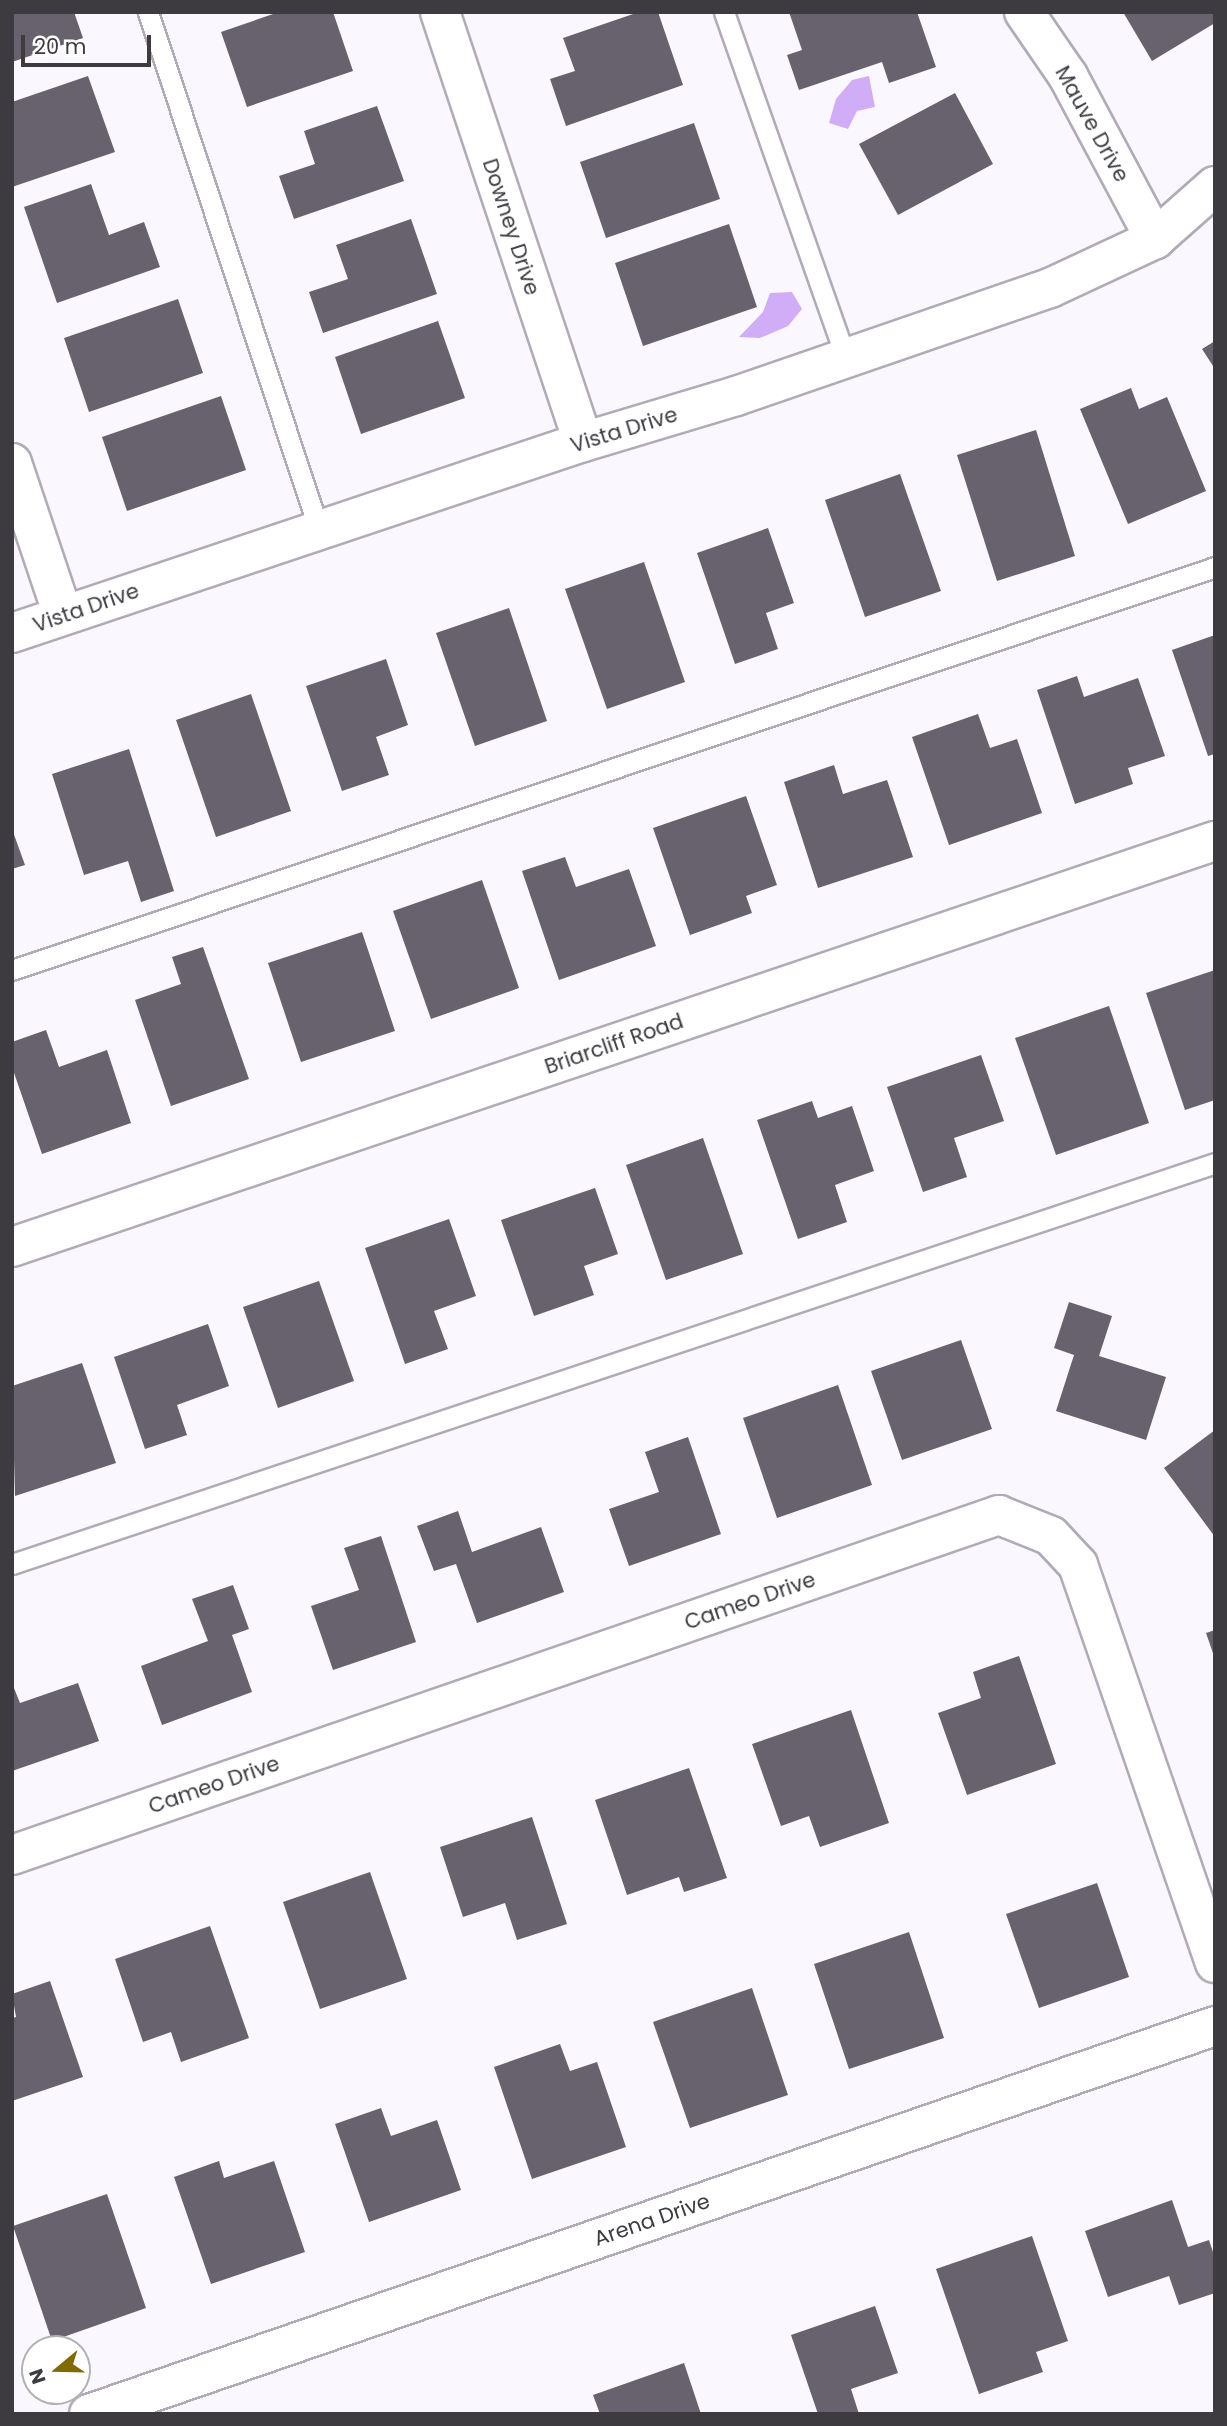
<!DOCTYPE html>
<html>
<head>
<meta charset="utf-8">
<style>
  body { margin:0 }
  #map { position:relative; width:1227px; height:2426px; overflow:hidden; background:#fbf7ff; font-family:Poppins,sans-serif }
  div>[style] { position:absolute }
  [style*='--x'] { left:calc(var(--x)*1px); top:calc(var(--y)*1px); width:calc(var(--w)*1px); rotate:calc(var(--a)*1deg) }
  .water>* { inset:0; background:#d2adf7 }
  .building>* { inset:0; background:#67626d }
  .roads { filter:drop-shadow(2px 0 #b1abb8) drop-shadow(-2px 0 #b1abb8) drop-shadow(0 2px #b1abb8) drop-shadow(0 -2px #b1abb8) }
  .service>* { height:19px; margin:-9.5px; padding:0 9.5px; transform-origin:9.5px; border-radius:9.5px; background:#fff }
  .minor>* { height:38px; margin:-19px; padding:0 19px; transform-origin:19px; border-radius:19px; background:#fff }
  .tertiary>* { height:38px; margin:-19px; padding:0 19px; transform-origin:19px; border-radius:19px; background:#fff }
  span { translate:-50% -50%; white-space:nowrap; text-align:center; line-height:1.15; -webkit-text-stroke:7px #fff; paint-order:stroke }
  .street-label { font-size:21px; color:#3d3b40 }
  .frame { position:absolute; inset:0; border:14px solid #3d3b40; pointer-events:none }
  .north { position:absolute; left:21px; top:2335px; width:70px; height:70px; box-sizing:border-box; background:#fff; border:2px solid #b1b1b3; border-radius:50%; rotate:251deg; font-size:19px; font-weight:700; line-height:28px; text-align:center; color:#3d3b40 }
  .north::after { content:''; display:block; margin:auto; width:24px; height:32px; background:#816a04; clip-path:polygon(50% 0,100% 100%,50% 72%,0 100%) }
  .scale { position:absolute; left:21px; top:35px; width:130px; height:32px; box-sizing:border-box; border:4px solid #3d3b40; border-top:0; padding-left:9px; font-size:21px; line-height:24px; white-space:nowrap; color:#3d3b40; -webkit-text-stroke:5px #fff; paint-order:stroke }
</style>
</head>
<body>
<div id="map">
  <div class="water">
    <i style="clip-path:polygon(869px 76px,875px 107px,857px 111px,848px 129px,829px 123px,836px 99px,852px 80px)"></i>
    <i style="clip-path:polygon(792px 292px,802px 309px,788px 326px,760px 338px,739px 337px,763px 312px,770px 293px)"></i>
  </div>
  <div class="building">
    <i style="clip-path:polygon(12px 12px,74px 12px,83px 38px,12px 62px)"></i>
    <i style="clip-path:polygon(279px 12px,333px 12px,353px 71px,247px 107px,221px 32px)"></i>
    <i style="clip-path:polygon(639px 12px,658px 12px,683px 85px,566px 126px,550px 79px,575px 71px,563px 38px)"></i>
    <i style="clip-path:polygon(789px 12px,917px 12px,936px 67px,889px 83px,882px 62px,799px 90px,787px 55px,802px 50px)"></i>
    <i style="clip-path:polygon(1123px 12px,1215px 12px,1215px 23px,1152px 61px)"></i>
    <i style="clip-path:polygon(88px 76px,115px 152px,12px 187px,12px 102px)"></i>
    <i style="clip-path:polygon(955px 93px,993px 164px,898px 215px,859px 144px)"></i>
    <i style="clip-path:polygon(377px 106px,404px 181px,294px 219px,279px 176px,315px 164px,304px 131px)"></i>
    <i style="clip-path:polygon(694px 123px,720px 199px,606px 238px,580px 162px)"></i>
    <i style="clip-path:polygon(91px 184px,109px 235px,144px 222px,160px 267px,57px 303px,24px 207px)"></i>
    <i style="clip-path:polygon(411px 219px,437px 294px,323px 333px,309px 292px,348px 279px,336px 245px)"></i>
    <i style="clip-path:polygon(729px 224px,757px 307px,643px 346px,615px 263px)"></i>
    <i style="clip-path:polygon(178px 299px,203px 373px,89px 412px,64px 338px)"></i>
    <i style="clip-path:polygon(438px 321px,465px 398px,361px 434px,335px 357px)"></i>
    <i style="clip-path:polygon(1215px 341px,1215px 369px,1202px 349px)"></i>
    <i style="clip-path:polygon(1131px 388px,1139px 409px,1167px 397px,1206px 491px,1128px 524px,1080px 409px)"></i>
    <i style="clip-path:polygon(221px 396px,246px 470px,127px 511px,102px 437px)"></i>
    <i style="clip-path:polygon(1036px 430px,1075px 556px,997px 581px,957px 455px)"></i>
    <i style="clip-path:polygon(900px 474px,941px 591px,865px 617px,825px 500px)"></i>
    <i style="clip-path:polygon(768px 528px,794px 603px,766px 613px,778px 649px,735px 664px,697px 553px)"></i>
    <i style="clip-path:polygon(644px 562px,685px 682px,607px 709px,565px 589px)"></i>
    <i style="clip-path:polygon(509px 608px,547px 721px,475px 746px,436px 633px)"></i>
    <i style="clip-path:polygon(1215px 635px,1215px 754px,1208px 756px,1172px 650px)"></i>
    <i style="clip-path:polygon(386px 659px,408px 725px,376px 737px,389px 775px,342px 791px,306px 686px)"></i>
    <i style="clip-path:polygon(1077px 676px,1084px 697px,1138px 678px,1165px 756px,1128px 768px,1133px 784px,1075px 804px,1037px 690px)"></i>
    <i style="clip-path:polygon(251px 694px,291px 811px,216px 837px,176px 720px)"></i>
    <i style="clip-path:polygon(978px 714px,990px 748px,1017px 739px,1042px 813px,949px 845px,912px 737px)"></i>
    <i style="clip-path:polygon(129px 749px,174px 891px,141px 902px,128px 861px,84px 875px,52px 774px)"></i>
    <i style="clip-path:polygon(834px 765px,843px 794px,887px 780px,913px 857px,818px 888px,784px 782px)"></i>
    <i style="clip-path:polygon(746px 796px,777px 885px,746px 896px,752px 913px,690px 935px,653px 828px)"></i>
    <i style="clip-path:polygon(12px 829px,25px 865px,12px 869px)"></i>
    <i style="clip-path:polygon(565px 857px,576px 887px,629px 869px,656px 946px,559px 980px,522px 871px)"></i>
    <i style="clip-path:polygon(482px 880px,519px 988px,431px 1019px,393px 911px)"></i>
    <i style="clip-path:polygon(362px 932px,395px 1031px,301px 1062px,268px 963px)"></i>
    <i style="clip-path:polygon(203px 947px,249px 1079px,171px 1106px,135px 1000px,181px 984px,172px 957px)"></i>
    <i style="clip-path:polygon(1215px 970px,1215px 1100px,1185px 1110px,1146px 993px)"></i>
    <i style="clip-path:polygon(1109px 1006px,1149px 1123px,1056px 1155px,1015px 1038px)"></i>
    <i style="clip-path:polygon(46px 1030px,59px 1067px,107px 1050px,131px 1123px,42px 1154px,12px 1067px,12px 1042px)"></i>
    <i style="clip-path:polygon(981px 1055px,1004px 1121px,954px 1138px,967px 1177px,923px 1192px,887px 1087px)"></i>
    <i style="clip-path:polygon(812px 1101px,818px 1118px,852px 1106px,874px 1171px,835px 1185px,847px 1222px,798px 1239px,757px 1120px)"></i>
    <i style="clip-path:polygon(703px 1138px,743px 1254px,666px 1280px,626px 1165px)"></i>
    <i style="clip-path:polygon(595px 1188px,618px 1254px,584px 1266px,594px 1295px,534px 1316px,501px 1220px)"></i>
    <i style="clip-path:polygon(449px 1219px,476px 1296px,434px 1311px,448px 1349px,405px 1364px,365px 1248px)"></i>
    <i style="clip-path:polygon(319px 1281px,354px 1381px,278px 1408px,243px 1307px)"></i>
    <i style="clip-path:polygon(1069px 1302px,1112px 1316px,1099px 1356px,1166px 1377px,1146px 1440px,1056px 1411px,1074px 1355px,1054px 1348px)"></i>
    <i style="clip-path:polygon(208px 1324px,229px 1386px,177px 1405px,187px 1435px,145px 1449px,114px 1357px)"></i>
    <i style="clip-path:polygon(961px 1340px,992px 1429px,902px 1460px,871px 1371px)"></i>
    <i style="clip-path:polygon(82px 1363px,116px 1463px,15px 1496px,12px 1386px)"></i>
    <i style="clip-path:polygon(838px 1385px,872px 1485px,777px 1518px,743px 1418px)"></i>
    <i style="clip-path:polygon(1215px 1430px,1215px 1537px,1164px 1468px)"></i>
    <i style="clip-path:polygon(688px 1437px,721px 1534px,629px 1566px,609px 1509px,659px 1492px,645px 1452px)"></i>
    <i style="clip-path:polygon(458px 1511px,472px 1552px,541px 1527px,564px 1592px,477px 1623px,456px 1564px,434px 1571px,417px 1526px)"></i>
    <i style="clip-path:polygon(381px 1536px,416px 1642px,333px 1670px,311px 1606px,359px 1590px,344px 1548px)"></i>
    <i style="clip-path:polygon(233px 1585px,249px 1629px,232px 1635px,252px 1692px,162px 1725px,141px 1666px,208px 1641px,192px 1599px)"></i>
    <i style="clip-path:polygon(1215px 1630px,1215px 1656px,1214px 1656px,1206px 1633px)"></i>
    <i style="clip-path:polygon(1019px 1656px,1056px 1764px,967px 1795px,938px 1713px,981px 1698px,973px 1672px)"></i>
    <i style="clip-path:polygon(12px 1683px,20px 1703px,78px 1683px,99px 1741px,12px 1771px)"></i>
    <i style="clip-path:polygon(851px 1710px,889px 1823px,820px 1847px,809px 1816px,781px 1826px,752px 1744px)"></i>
    <i style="clip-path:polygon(689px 1768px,727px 1878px,684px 1892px,679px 1877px,627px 1895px,595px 1800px)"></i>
    <i style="clip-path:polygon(532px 1817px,567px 1924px,517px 1940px,505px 1903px,463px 1917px,440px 1847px)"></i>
    <i style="clip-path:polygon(370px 1872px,407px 1979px,320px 2009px,283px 1902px)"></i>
    <i style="clip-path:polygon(1097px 1883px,1129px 1977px,1039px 2008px,1006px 1914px)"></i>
    <i style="clip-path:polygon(210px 1926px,249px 2038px,181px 2062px,171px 2032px,143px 2042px,115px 1959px)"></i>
    <i style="clip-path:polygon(909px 1932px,944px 2038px,849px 2069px,814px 1964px)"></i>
    <i style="clip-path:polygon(50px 1981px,83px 2077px,12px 2101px,12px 2018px,16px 2017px,12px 1994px)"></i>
    <i style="clip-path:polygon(752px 1988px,788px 2095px,690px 2128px,653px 2022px)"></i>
    <i style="clip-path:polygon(560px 2044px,570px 2071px,597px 2062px,626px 2147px,532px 2179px,494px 2067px)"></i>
    <i style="clip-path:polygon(381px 2108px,391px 2136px,437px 2120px,461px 2190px,369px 2222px,335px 2124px)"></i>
    <i style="clip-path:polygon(219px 2161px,224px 2178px,274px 2161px,305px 2252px,211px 2284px,174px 2177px)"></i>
    <i style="clip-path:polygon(107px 2194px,146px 2308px,52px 2341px,13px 2226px)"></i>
    <i style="clip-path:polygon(1172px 2200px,1188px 2247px,1209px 2240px,1215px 2258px,1215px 2293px,1179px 2305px,1169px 2276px,1108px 2297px,1085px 2231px)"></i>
    <i style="clip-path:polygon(1032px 2236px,1068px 2341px,1036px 2352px,1043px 2372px,979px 2394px,936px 2269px)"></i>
    <i style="clip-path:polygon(875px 2306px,898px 2373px,851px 2389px,859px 2414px,818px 2414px,791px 2335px)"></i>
    <i style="clip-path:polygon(684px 2363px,701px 2414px,600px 2414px,593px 2395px)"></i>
  </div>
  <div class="roads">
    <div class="service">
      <i style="--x:148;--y:12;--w:545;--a:71.73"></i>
      <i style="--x:724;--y:12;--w:368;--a:70.6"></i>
      <i style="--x:12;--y:970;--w:1269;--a:-18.52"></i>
      <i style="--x:12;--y:1564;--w:1268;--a:-18.43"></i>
    </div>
    <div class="minor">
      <i style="--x:440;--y:12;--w:453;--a:71.6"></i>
      <i style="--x:1024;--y:12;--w:78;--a:55.5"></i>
      <i style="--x:1068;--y:76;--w:185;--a:61.9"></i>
      <i style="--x:12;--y:463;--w:160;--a:71.5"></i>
      <i style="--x:12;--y:1247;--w:1270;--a:-18.65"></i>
      <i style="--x:12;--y:1855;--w:1044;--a:-19.01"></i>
      <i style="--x:999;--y:1515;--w:56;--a:22"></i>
      <i style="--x:1051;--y:1536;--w:40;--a:47"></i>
      <i style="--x:1078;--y:1565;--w:421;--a:71"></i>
      <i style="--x:89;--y:2414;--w:1191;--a:-19.01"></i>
    </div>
    <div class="tertiary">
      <i style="--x:12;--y:633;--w:602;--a:-18.5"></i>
      <i style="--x:583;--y:442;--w:160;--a:-16.7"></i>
      <i style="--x:736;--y:396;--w:332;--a:-19"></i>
      <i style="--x:1050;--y:288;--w:116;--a:-25"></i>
      <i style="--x:1155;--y:239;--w:80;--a:-41.5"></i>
    </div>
  </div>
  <div class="street-label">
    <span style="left:1092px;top:124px;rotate:61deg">Mauve Drive</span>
    <span style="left:511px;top:227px;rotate:72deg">Downey Drive</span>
    <span style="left:624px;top:430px;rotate:-17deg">Vista Drive</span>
    <span style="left:86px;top:608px;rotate:-19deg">Vista Drive</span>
    <span style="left:614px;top:1044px;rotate:-19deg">Briarcliff Road</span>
    <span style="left:750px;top:1601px;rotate:-19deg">Cameo Drive</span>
    <span style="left:214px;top:1785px;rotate:-19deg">Cameo Drive</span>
    <span style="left:652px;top:2220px;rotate:-19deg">Arena Drive</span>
  </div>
  <div class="frame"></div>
  <div class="north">N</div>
  <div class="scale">20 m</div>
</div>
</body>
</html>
